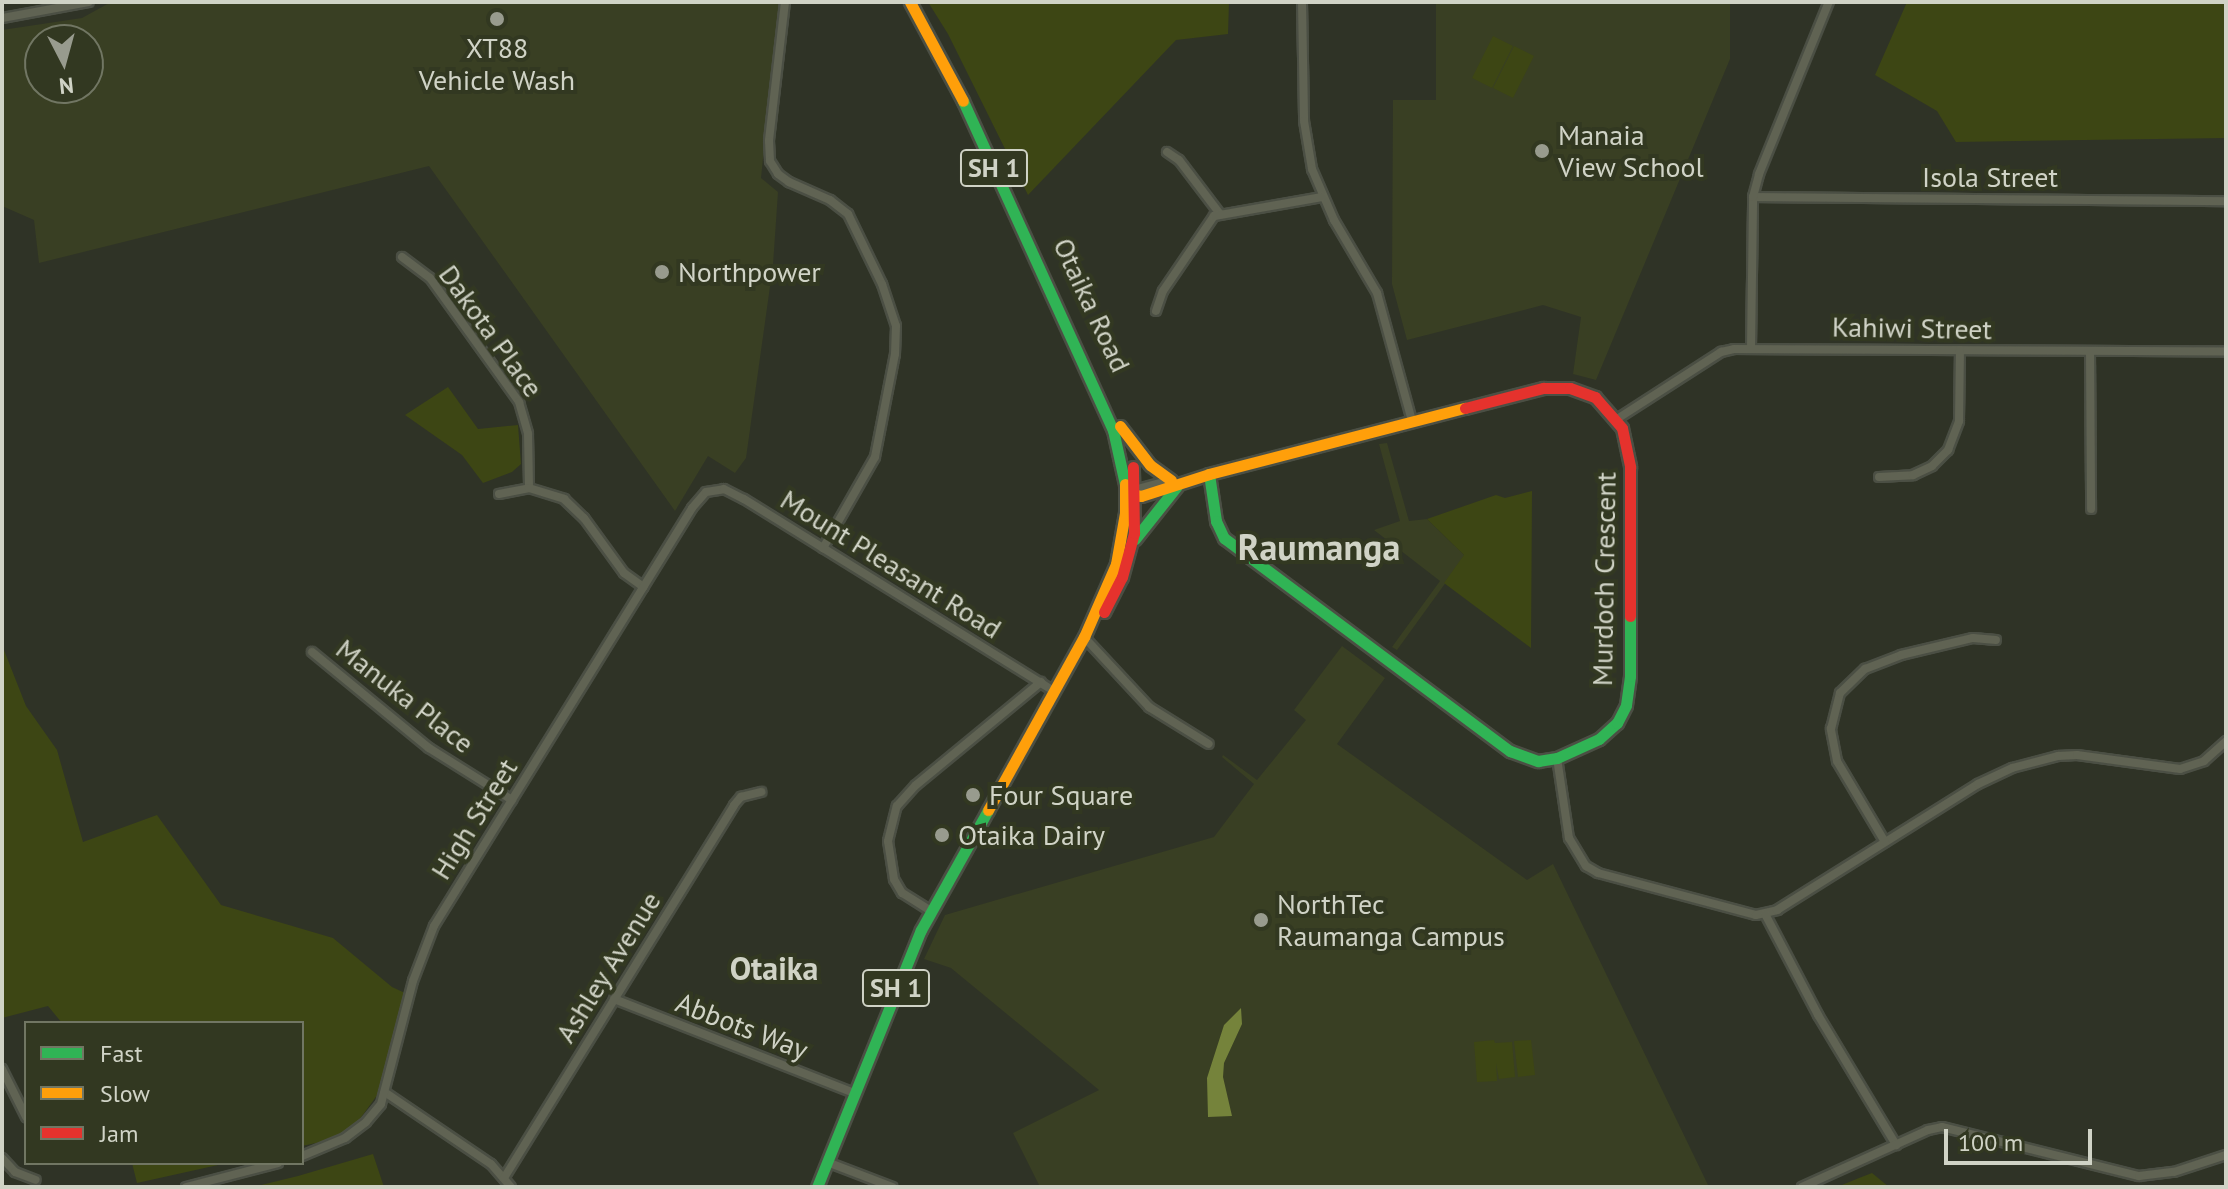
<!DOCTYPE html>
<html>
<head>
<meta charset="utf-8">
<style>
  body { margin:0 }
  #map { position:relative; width:2228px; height:1189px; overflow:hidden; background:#2f3326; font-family:"PT Sans",sans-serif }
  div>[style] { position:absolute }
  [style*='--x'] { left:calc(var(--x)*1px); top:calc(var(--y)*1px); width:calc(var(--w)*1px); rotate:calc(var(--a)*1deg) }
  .built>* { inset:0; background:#393f23 }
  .green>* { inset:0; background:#3d4614 }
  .water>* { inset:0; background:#75833b }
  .roads { filter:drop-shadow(2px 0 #4b4f44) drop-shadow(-2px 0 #4b4f44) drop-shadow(0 2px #4b4f44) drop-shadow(0 -2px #4b4f44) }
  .street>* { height:8px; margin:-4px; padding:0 4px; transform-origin:4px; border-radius:4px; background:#606353 }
  .fast>* { height:11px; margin:-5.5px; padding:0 5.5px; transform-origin:5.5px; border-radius:5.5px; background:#30b455 }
  .slow>* { height:11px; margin:-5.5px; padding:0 5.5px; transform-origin:5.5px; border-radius:5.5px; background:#ff9f0a }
  .jam>* { height:11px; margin:-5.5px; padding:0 5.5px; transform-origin:5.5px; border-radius:5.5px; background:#e5322d }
  .dots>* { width:22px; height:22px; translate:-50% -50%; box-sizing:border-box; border:4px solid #323821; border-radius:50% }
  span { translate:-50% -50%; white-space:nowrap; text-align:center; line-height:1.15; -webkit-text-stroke:8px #323821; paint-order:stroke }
  .shield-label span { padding:2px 6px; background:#323821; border:2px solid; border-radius:6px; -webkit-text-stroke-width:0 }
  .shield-label { font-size:26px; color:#d0d3c6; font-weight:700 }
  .poi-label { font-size:28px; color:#d0d3c6 }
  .left { translate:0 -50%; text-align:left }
  .street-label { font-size:28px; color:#d0d3c6 }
  .quarter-label { font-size:32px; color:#d0d3c6; font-weight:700 }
  .district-label { font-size:36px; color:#d0d3c6; font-weight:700 }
  .frame { position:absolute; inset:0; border:4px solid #d0d3c6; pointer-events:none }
  .legend { position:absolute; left:24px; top:1021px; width:280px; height:144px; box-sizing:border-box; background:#323821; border:2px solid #717663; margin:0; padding:10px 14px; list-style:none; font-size:24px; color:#d0d3c6 }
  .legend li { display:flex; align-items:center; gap:16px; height:40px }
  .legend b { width:40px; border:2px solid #717663 }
  .north { position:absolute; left:24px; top:24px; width:80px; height:80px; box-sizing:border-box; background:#323821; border:2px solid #717663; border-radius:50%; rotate:174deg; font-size:22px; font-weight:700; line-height:32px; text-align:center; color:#d0d3c6 }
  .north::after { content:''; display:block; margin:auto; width:28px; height:36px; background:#989b8e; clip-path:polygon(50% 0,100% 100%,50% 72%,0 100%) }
  .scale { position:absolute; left:1944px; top:1129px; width:148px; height:36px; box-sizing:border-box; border:4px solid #d0d3c6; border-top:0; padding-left:10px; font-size:24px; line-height:28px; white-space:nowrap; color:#d0d3c6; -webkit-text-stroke:6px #323821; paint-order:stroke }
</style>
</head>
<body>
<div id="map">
  <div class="built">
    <i style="clip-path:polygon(evenodd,111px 2px,779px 2px,761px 178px,778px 192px,773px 265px,746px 458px,735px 473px,708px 456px,675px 511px,429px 166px,39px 263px,34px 220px,2px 206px,2px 30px,82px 18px,111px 2px,40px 40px,88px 40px,88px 88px,40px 88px,40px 40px)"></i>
    <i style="clip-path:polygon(1436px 2px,1730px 2px,1730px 59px,1596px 380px,1573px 374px,1581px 317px,1543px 305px,1407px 340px,1392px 284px,1393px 100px,1436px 100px)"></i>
    <i style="clip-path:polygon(1387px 443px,1409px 521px,1427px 519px,1465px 556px,1397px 650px,1392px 647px,1440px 581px,1374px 530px,1400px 521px,1379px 444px)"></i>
    <i style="clip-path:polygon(1342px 646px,1385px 678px,1337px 744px,1527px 880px,1553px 864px,1709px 1187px,1040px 1187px,1013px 1133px,1099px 1090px,951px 968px,924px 959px,945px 915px,1214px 837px,1254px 784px,1222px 757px,1223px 755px,1257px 780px,1306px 720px,1294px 710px)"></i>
  </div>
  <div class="green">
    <i style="clip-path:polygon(928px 2px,1229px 2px,1228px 34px,1176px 40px,1028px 195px,948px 34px)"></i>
    <i style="clip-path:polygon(1907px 2px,2226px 2px,2226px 138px,1956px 142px,1937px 111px,1875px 75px)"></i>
    <i style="clip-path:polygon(1493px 36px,1513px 46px,1492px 88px,1472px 78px)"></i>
    <i style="clip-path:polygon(1514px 46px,1534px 56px,1513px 98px,1493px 88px)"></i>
    <i style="clip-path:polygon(448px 387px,478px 429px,518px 425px,521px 464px,512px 472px,483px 483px,462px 455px,405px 415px)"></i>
    <i style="clip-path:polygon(1532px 491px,1531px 648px,1444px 583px,1464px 555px,1427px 519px,1496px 495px,1505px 498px)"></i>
    <i style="clip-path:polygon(2px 645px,26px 706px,57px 750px,83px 842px,157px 815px,221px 905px,333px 938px,392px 987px,405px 993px,378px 1094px,354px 1127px,325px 1141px,302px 1146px,302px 1023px,62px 1023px,48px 1006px,2px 1018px)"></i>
    <i style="clip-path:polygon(1494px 1040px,1495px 1043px,1512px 1042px,1515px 1077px,1499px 1079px,1496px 1063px,1497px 1081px,1477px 1082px,1474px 1042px)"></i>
    <i style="clip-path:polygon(1531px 1040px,1535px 1075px,1518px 1077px,1514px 1041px)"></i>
    <i style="clip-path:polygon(373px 1154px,384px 1187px,253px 1187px,298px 1176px)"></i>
    <i style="clip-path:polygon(132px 1163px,227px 1163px,137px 1183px)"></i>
    <i style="clip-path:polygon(1872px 1173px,1889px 1187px,1837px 1187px,1859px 1178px)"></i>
  </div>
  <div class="water">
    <i style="clip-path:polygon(1241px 1008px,1242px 1024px,1224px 1063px,1223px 1077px,1232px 1116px,1208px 1117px,1207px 1078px,1224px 1025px)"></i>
  </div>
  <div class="roads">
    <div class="street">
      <i style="--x:785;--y:2;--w:140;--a:96.6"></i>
      <i style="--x:769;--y:141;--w:20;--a:87"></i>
      <i style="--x:770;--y:161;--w:15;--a:58"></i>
      <i style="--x:778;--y:174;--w:14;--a:36"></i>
      <i style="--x:789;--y:182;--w:45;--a:23.7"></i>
      <i style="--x:830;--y:200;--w:23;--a:38"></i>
      <i style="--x:848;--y:214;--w:78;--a:64.1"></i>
      <i style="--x:882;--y:284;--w:44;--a:71.6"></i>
      <i style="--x:896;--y:326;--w:28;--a:92"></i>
      <i style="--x:895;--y:354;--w:105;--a:101"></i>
      <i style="--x:875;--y:457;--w:105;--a:119.7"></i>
      <i style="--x:1302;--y:2;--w:119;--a:89"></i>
      <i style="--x:1304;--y:121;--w:49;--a:80.5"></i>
      <i style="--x:1312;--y:169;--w:56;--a:66.7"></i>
      <i style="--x:1334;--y:220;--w:85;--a:59.5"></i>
      <i style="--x:1377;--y:293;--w:133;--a:74.7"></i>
      <i style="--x:2;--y:18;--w:88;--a:-10.4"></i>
      <i style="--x:1167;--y:152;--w:14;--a:34"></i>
      <i style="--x:1179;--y:160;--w:68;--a:52.8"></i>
      <i style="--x:1753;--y:197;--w:473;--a:0.5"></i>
      <i style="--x:402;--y:257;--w:35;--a:37"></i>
      <i style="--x:430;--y:278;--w:153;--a:54.3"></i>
      <i style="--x:519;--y:402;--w:33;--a:74"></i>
      <i style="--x:528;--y:434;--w:54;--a:88.9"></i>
      <i style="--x:1156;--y:311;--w:21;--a:-71"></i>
      <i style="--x:1163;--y:291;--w:91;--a:-55.8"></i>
      <i style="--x:1214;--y:216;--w:110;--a:-10"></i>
      <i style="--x:1751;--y:348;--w:151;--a:-89.2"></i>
      <i style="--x:1753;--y:197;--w:24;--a:-75"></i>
      <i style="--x:1759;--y:174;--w:186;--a:-67.9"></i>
      <i style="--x:2090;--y:351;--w:158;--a:89.6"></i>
      <i style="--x:1617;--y:419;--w:124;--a:-32.8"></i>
      <i style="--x:1721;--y:352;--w:13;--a:-13"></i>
      <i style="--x:1734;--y:349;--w:492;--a:0.3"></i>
      <i style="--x:1879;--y:477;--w:34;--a:-3"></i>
      <i style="--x:1913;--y:475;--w:21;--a:-25"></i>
      <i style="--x:1932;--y:466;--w:23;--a:-45"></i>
      <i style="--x:1948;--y:450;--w:31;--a:-69"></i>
      <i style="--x:1959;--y:421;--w:71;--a:-89.2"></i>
      <i style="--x:1130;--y:491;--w:42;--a:-15"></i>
      <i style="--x:499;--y:494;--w:31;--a:-11"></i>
      <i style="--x:529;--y:488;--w:37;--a:17"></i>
      <i style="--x:564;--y:499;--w:28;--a:44"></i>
      <i style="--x:584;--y:518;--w:68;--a:54"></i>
      <i style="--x:624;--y:573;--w:24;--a:36"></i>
      <i style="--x:1084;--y:637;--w:96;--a:47.1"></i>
      <i style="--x:1149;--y:707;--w:70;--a:31.7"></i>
      <i style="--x:312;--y:652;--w:151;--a:39.4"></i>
      <i style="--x:429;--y:748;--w:98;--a:32.1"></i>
      <i style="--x:1557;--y:758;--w:81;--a:81.5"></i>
      <i style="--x:1569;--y:838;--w:33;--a:59"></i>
      <i style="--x:1586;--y:866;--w:14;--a:30"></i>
      <i style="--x:1598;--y:873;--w:163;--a:14.9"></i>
      <i style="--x:1756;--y:915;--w:22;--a:-13"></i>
      <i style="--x:1777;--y:910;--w:237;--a:-32.1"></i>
      <i style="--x:1978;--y:784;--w:38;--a:-25"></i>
      <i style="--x:2012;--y:768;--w:48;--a:-14.6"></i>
      <i style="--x:2058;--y:756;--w:19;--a:-3"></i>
      <i style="--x:2077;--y:755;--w:104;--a:7.7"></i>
      <i style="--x:2180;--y:769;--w:25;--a:-18"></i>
      <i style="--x:2204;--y:761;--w:30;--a:-42"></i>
      <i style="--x:1885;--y:842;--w:94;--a:-120.7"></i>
      <i style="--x:1837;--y:761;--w:33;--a:-101"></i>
      <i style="--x:1831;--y:729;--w:37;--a:-76"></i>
      <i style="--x:1840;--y:693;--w:35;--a:-44"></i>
      <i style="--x:1865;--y:669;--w:39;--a:-21"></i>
      <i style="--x:1901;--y:655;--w:74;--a:-13.3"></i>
      <i style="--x:1973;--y:638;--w:23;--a:5"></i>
      <i style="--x:931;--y:911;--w:34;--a:-148"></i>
      <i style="--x:902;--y:893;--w:16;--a:-120"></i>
      <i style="--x:894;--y:879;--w:38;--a:-99"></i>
      <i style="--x:888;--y:841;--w:36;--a:-76"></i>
      <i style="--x:897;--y:806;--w:28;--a:-48"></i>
      <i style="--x:916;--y:785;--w:162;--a:-39.5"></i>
      <i style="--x:1765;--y:914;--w:114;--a:62.3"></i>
      <i style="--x:1818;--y:1015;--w:152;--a:59"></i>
      <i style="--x:614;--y:999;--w:258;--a:21.4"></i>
      <i style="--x:2;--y:1069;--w:54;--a:63.4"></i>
      <i style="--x:386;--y:1093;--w:127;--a:34.1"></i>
      <i style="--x:491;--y:1164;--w:30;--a:49"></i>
      <i style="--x:302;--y:1156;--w:47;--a:-22.7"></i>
      <i style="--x:345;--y:1138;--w:26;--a:-37"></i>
      <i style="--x:366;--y:1122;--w:23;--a:-50"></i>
      <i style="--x:381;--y:1104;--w:127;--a:-75.4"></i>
      <i style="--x:413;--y:981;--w:59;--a:-69.1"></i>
      <i style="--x:434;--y:926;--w:491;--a:-58.3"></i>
      <i style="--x:692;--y:508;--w:21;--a:-49"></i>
      <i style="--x:706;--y:492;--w:18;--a:-9"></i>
      <i style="--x:724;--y:489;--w:22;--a:27"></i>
      <i style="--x:744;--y:499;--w:365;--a:31.8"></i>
      <i style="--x:2;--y:1158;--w:19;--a:47"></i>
      <i style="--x:15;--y:1172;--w:22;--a:21"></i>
      <i style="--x:827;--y:1162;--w:70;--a:21"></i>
      <i style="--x:504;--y:1178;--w:438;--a:-58.3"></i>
      <i style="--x:734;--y:805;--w:11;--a:-49"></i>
      <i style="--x:741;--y:797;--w:21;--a:-14"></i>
      <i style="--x:186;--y:1187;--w:95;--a:-14.6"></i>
      <i style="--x:1802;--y:1187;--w:138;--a:-24.3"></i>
      <i style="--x:1928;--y:1130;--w:14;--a:-12"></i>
      <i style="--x:1942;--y:1127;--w:203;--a:14"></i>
      <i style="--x:2139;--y:1176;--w:35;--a:-7"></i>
      <i style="--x:2174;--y:1172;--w:55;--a:-18.1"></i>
    </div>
    <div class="fast">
      <i style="--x:963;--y:101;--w:362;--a:65.5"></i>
      <i style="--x:1113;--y:430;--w:55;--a:77.5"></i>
      <i style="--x:1209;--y:474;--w:48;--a:81.5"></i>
      <i style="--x:1216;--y:521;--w:19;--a:65"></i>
      <i style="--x:1224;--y:538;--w:357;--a:36.7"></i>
      <i style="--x:1510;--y:751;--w:30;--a:20"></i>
      <i style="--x:1538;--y:761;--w:19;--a:-9"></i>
      <i style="--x:1557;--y:758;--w:46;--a:-24.3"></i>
      <i style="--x:1599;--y:739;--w:24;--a:-42"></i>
      <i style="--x:1617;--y:723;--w:20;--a:-63"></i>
      <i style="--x:1626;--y:705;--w:29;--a:-82"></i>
      <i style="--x:1630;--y:676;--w:60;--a:-90"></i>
      <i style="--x:1135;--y:539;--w:68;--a:-51.6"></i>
      <i style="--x:817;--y:1187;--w:277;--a:-68"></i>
      <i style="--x:921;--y:930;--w:137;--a:-60.8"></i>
    </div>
    <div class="slow">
      <i style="--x:910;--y:2;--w:112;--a:61.8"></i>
      <i style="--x:1120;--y:426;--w:49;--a:52.4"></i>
      <i style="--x:1150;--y:465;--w:26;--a:36"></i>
      <i style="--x:1126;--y:493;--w:15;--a:11"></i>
      <i style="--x:1141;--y:496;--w:71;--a:-17.9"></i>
      <i style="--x:1209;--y:474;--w:264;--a:-14.5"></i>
      <i style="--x:988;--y:810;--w:198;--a:-61"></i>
      <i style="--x:1084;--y:637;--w:80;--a:-66.3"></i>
      <i style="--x:1116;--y:564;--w:52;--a:-80"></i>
      <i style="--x:1125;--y:513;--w:29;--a:-90"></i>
    </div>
    <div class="jam">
      <i style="--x:1465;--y:408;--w:81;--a:-14.4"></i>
      <i style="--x:1543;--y:388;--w:27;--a:0"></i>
      <i style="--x:1570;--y:388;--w:27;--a:20"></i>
      <i style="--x:1595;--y:397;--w:41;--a:48.9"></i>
      <i style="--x:1622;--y:428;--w:40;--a:78"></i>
      <i style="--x:1630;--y:467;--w:149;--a:90"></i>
      <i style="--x:1104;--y:612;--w:39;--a:-63"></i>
      <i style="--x:1122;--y:577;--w:46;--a:-74.7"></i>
      <i style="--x:1134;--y:533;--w:66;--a:-90.9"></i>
    </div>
  </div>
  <div class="dots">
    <i style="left:497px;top:19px;background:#989b8e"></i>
    <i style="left:1542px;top:151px;background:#989b8e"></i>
    <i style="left:662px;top:272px;background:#989b8e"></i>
    <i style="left:973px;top:795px;background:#989b8e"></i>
    <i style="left:942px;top:835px;background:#989b8e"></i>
    <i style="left:1261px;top:920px;background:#989b8e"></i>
  </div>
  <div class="shield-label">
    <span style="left:994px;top:168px">SH 1</span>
    <span style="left:896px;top:988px">SH 1</span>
  </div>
  <div class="poi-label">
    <span style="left:497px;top:64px">XT88<br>Vehicle Wash</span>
    <span class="left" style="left:1558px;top:151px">Manaia<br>View School</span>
    <span class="left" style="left:678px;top:272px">Northpower</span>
    <span class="left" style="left:989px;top:795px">Four Square</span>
    <span class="left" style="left:958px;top:835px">Otaika Dairy</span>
    <span class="left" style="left:1277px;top:920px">NorthTec<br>Raumanga Campus</span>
  </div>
  <div class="street-label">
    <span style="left:1990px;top:177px">Isola Street</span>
    <span style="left:1092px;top:305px;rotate:65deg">Otaika Road</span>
    <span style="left:1912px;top:328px;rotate:1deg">Kahiwi Street</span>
    <span style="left:491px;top:331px;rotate:54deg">Dakota Place</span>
    <span style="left:891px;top:564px;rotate:32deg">Mount Pleasant Road</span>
    <span style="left:1604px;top:579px;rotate:-89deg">Murdoch Crescent</span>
    <span style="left:405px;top:696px;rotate:38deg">Manuka Place</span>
    <span style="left:474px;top:819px;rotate:-58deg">High Street</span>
    <span style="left:608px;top:967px;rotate:-58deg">Ashley Avenue</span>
    <span style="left:742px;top:1026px;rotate:21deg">Abbots Way</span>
  </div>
  <div class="quarter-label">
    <span style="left:774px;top:968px">Otaika</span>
  </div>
  <div class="district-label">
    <span style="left:1319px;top:547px">Raumanga</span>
  </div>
  <div class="frame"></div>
  <ul class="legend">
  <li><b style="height:10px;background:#30b455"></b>Fast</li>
  <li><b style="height:10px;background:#ff9f0a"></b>Slow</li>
  <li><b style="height:10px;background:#e5322d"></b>Jam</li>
  </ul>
  <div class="north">N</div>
  <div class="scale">100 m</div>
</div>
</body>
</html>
